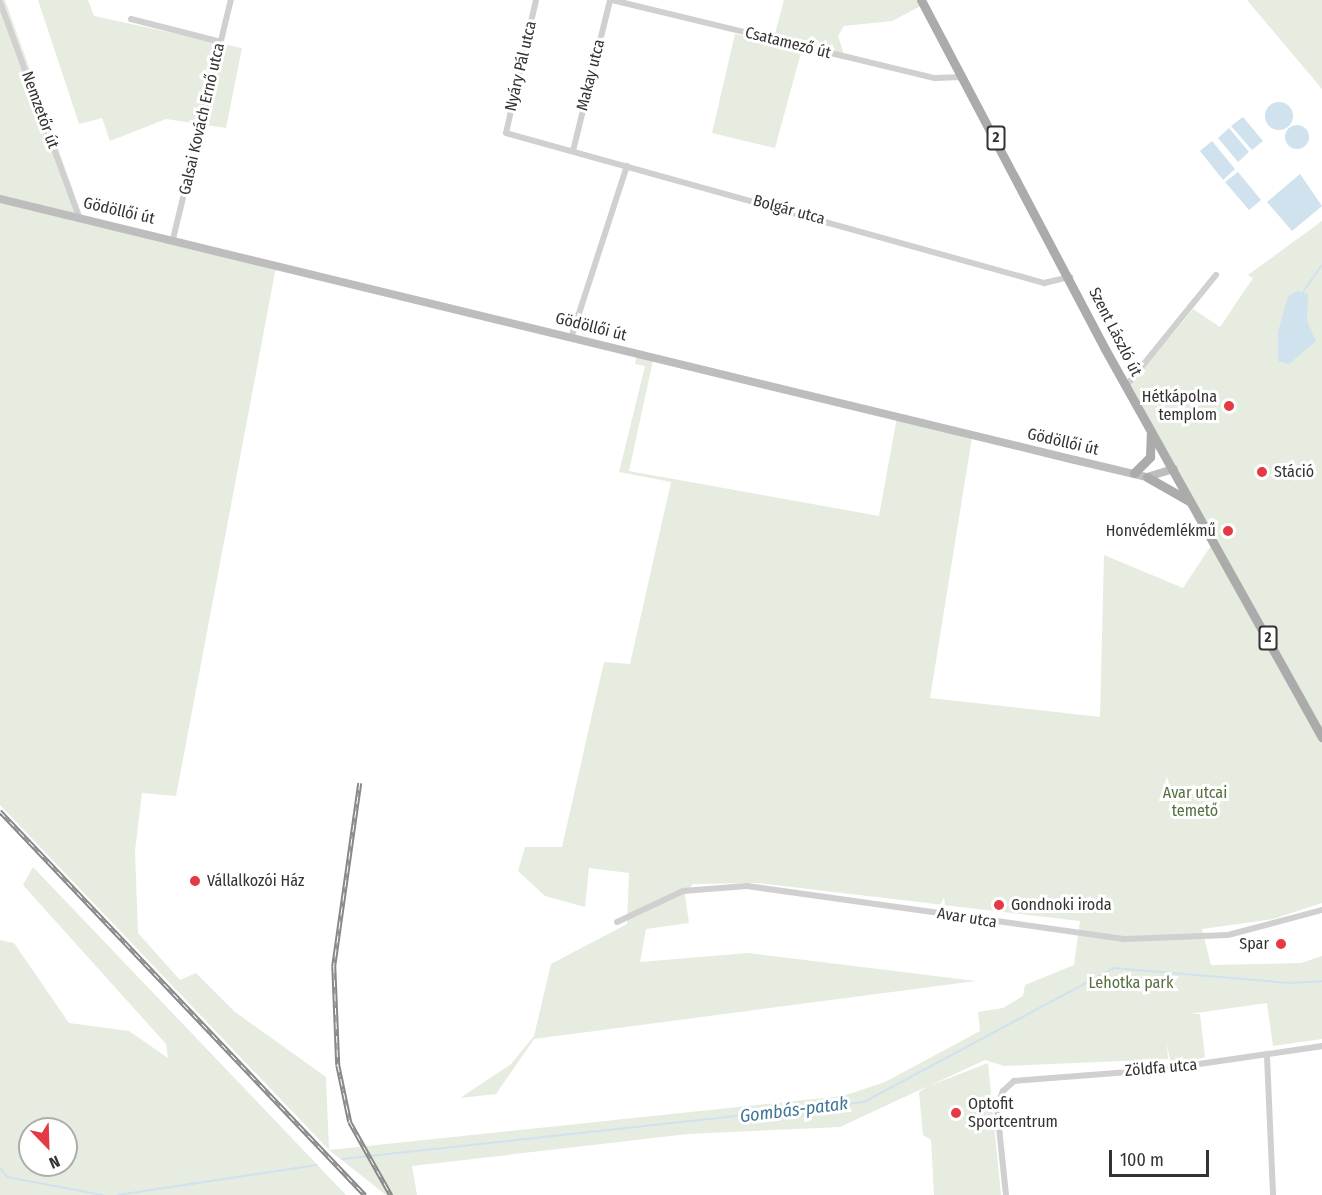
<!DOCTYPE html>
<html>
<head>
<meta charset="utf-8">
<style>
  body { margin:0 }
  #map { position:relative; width:1322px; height:1195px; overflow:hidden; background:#fff; font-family:"Fira Sans Condensed",sans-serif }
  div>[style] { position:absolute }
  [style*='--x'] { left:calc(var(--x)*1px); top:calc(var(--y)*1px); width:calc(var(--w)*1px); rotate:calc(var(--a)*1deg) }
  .green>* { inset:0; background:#e6ecdf }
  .water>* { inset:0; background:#cfe2ee }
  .round { border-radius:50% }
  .stream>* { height:2px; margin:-1px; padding:0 1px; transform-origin:1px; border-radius:1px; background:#cfe2ee }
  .minor>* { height:6px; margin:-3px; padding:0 3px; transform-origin:3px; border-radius:3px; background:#d0d0d0 }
  .secondary>* { height:8px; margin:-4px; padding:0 4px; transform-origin:4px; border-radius:4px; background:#bdbdbd }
  .primary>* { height:9px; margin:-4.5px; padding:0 4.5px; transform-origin:4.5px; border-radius:4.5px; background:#ababab }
  .rail>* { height:4.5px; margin-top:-2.25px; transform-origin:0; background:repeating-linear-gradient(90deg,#fff 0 7px,#888 0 14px); box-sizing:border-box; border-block:2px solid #888 }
  .dots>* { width:16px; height:16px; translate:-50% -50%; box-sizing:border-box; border:3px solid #fff; border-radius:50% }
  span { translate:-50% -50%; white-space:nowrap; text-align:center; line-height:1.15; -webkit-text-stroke:6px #fff; paint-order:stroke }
  .shield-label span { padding:2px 4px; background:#fff; border:2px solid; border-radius:4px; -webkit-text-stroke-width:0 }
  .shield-label { font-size:15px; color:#333; font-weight:700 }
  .street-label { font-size:16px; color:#333 }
  .poi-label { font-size:16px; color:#333 }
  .right { translate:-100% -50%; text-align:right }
  .left { translate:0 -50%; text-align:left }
  .park-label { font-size:16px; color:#56703f }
  .water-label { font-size:18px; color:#3f7597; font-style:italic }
  .north { position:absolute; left:18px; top:1117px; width:60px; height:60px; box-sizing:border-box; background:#fff; border:2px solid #adadad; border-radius:50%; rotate:157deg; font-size:16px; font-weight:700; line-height:24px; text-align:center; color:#333 }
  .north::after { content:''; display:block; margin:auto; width:21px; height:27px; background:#e63946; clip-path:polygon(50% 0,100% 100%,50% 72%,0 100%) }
  .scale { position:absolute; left:1109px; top:1150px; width:100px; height:27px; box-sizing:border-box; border:3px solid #333; border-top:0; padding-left:8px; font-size:18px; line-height:21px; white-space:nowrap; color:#333; -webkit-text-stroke:4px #fff; paint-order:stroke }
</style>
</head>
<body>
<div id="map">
  <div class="green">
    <i style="clip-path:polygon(0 0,5px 0,84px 221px,276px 267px,176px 796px,142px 793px,135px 851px,138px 933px,180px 980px,196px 973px,235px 1012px,326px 1077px,329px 1150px,843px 1096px,885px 1082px,980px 1031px,978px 1012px,1003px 1008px,1023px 996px,1025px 985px,1074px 965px,1080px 921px,757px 883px,693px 884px,685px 895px,689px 923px,646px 929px,640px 962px,748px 953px,976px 981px,534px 1039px,496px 1094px,460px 1098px,511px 1064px,534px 1036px,551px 964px,627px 924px,629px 873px,589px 868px,585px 907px,545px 896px,518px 871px,525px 847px,562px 847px,604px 662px,630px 664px,671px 482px,619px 472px,645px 366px,635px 364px,637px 352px,654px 356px,629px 471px,879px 516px,897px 417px,972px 437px,930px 698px,1100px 717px,1104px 555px,1183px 588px,1212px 544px,1125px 391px,1193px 309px,1220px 327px,1253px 278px,1248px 275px,1322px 221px,1322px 903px,1273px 919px,1202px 929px,1211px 965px,1301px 963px,1322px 956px,1322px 1039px,1273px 1046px,1267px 1003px,1189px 1014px,1200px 1014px,1205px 1057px,1189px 1062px,1171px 1065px,1167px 1044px,1168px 1059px,1004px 1066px,985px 1060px,929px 1086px,988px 1063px,1001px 1195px,934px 1195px,931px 1140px,923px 1135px,919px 1092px,928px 1086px,840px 1127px,688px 1134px,412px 1166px,417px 1195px,386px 1195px,329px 1150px,0 805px)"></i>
    <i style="clip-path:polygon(38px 0,88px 0,94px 16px,242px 48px,226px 128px,166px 119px,110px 141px,102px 118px,79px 124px)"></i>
    <i style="clip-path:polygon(784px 0,918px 0,921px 6px,892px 21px,844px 26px,838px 36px,846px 60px,802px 49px,775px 148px,712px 133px,735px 34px,773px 41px)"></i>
    <i style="clip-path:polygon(1247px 0,1322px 0,1322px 89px)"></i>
    <i style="clip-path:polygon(evenodd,33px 867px,308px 1155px,346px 1195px,0 1195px,0 940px,14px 943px,69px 1023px,129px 1031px,168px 1058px,166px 1044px,23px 885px,33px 867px,30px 1129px,66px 1129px,66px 1165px,30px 1165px,30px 1129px)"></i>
  </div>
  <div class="water">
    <i class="round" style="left:1265px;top:102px;width:28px;height:28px"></i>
    <i style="clip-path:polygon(1243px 117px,1263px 141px,1252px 150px,1231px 126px)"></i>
    <i class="round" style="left:1285px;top:125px;width:24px;height:24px"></i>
    <i style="clip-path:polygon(1229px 128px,1249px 152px,1238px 162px,1218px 138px)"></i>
    <i style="clip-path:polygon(1212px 141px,1235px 169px,1223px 180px,1200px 151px)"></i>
    <i style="clip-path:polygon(1238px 172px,1261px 200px,1249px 210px,1225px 182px)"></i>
    <i style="clip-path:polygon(1300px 174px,1322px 206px,1292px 231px,1267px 202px)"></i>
    <i style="clip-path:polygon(1298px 291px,1308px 294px,1307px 321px,1316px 341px,1289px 364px,1278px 361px,1278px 332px,1288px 296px)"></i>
  </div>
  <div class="stream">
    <i style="--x:1303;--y:292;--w:33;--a:-55"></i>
    <i style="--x:342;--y:1159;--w:525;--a:-6.23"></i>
    <i style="--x:864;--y:1102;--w:284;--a:-28.2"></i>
    <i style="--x:1114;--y:968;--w:175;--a:4.9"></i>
    <i style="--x:1288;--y:983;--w:34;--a:-3"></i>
    <i style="--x:0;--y:1168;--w:11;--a:52"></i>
    <i style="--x:7;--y:1177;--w:97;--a:10.7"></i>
    <i style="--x:118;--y:1195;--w:201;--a:-8.6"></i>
  </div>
  <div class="minor">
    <i style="--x:536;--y:0;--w:136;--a:102.7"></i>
    <i style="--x:506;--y:133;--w:559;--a:15.58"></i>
    <i style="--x:1044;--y:283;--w:27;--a:-13"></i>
    <i style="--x:612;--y:0;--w:332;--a:13.6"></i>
    <i style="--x:935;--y:78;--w:28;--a:-2"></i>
    <i style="--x:0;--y:2;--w:229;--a:69.8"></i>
    <i style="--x:131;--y:19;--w:93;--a:14.3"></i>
    <i style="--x:573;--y:151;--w:155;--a:-76.2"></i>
    <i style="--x:173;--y:239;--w:246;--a:-76.4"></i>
    <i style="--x:571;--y:338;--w:181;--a:-72"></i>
    <i style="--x:1126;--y:386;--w:143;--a:-51"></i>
    <i style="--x:617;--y:922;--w:73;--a:-25.2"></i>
    <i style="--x:683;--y:891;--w:64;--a:-4.5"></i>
    <i style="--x:747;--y:886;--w:382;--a:8"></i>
    <i style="--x:1125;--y:939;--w:103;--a:-2.2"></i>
    <i style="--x:1228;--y:935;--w:97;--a:-14.9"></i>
    <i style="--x:1267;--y:1056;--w:139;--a:87.5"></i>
    <i style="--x:1006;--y:1195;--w:87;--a:-95.9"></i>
    <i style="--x:997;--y:1108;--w:18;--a:-71"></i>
    <i style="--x:1003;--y:1091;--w:15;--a:-42"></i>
    <i style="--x:1014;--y:1081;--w:151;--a:-4.5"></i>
    <i style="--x:1165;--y:1069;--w:159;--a:-8.3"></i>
  </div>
  <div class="secondary">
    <i style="--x:0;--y:199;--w:1106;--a:13.65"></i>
    <i style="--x:1075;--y:460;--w:74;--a:13.3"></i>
    <i style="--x:1147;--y:477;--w:28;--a:-17"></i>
  </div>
  <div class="primary">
    <i style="--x:921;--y:0;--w:395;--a:62.2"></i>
    <i style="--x:1105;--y:349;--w:445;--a:60.8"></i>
    <i style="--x:1134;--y:473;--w:23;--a:-45"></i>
    <i style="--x:1150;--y:457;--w:24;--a:-88"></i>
    <i style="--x:1147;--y:477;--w:48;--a:29.7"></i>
  </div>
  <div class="rail">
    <i style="--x:360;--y:783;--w:185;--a:98.1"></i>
    <i style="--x:334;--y:966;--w:99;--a:87.7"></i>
    <i style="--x:338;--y:1065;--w:58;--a:78.1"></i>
    <i style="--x:350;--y:1122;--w:84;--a:60.7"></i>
    <i style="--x:0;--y:811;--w:530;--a:46.45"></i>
  </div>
  <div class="dots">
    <i style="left:1229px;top:406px;background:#e63946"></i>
    <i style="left:1262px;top:472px;background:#e63946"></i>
    <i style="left:1228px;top:531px;background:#e63946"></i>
    <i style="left:195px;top:881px;background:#e63946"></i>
    <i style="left:999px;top:905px;background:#e63946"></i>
    <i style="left:1281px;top:944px;background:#e63946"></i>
    <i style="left:956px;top:1113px;background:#e63946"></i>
  </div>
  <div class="shield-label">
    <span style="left:996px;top:138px">2</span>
    <span style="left:1268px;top:638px">2</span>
  </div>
  <div class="street-label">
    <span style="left:788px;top:43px;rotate:14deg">Csatamező út</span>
    <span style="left:521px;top:66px;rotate:-77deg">Nyáry Pál utca</span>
    <span style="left:591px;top:75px;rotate:-76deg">Makay utca</span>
    <span style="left:40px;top:110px;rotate:70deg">Nemzetőr út</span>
    <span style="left:202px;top:119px;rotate:-77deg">Galsai Kovách Ernő utca</span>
    <span style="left:789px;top:210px;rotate:15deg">Bolgár utca</span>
    <span style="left:119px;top:211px;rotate:13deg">Gödöllői út</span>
    <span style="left:591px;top:327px;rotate:14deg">Gödöllői út</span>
    <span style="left:1115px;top:332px;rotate:63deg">Szent László út</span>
    <span style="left:1063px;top:442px;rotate:13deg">Gödöllői út</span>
    <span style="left:967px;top:918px;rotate:9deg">Avar utca</span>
    <span style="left:1161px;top:1068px;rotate:-5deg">Zöldfa utca</span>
  </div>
  <div class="poi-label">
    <span class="right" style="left:1217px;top:406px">Hétkápolna<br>templom</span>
    <span class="left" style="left:1274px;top:472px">Stáció</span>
    <span class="right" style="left:1216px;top:531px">Honvédemlékmű</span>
    <span class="left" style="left:207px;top:881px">Vállalkozói Ház</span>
    <span class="left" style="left:1011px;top:905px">Gondnoki iroda</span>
    <span class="right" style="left:1269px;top:944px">Spar</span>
    <span class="left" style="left:968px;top:1113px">Optofit<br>Sportcentrum</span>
  </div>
  <div class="park-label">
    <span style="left:1195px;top:802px">Avar utcai<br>temető</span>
    <span style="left:1131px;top:983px">Lehotka park</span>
  </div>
  <div class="water-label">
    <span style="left:794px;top:1110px;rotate:-7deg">Gombás-patak</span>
  </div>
  <div class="north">N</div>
  <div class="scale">100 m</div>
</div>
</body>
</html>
